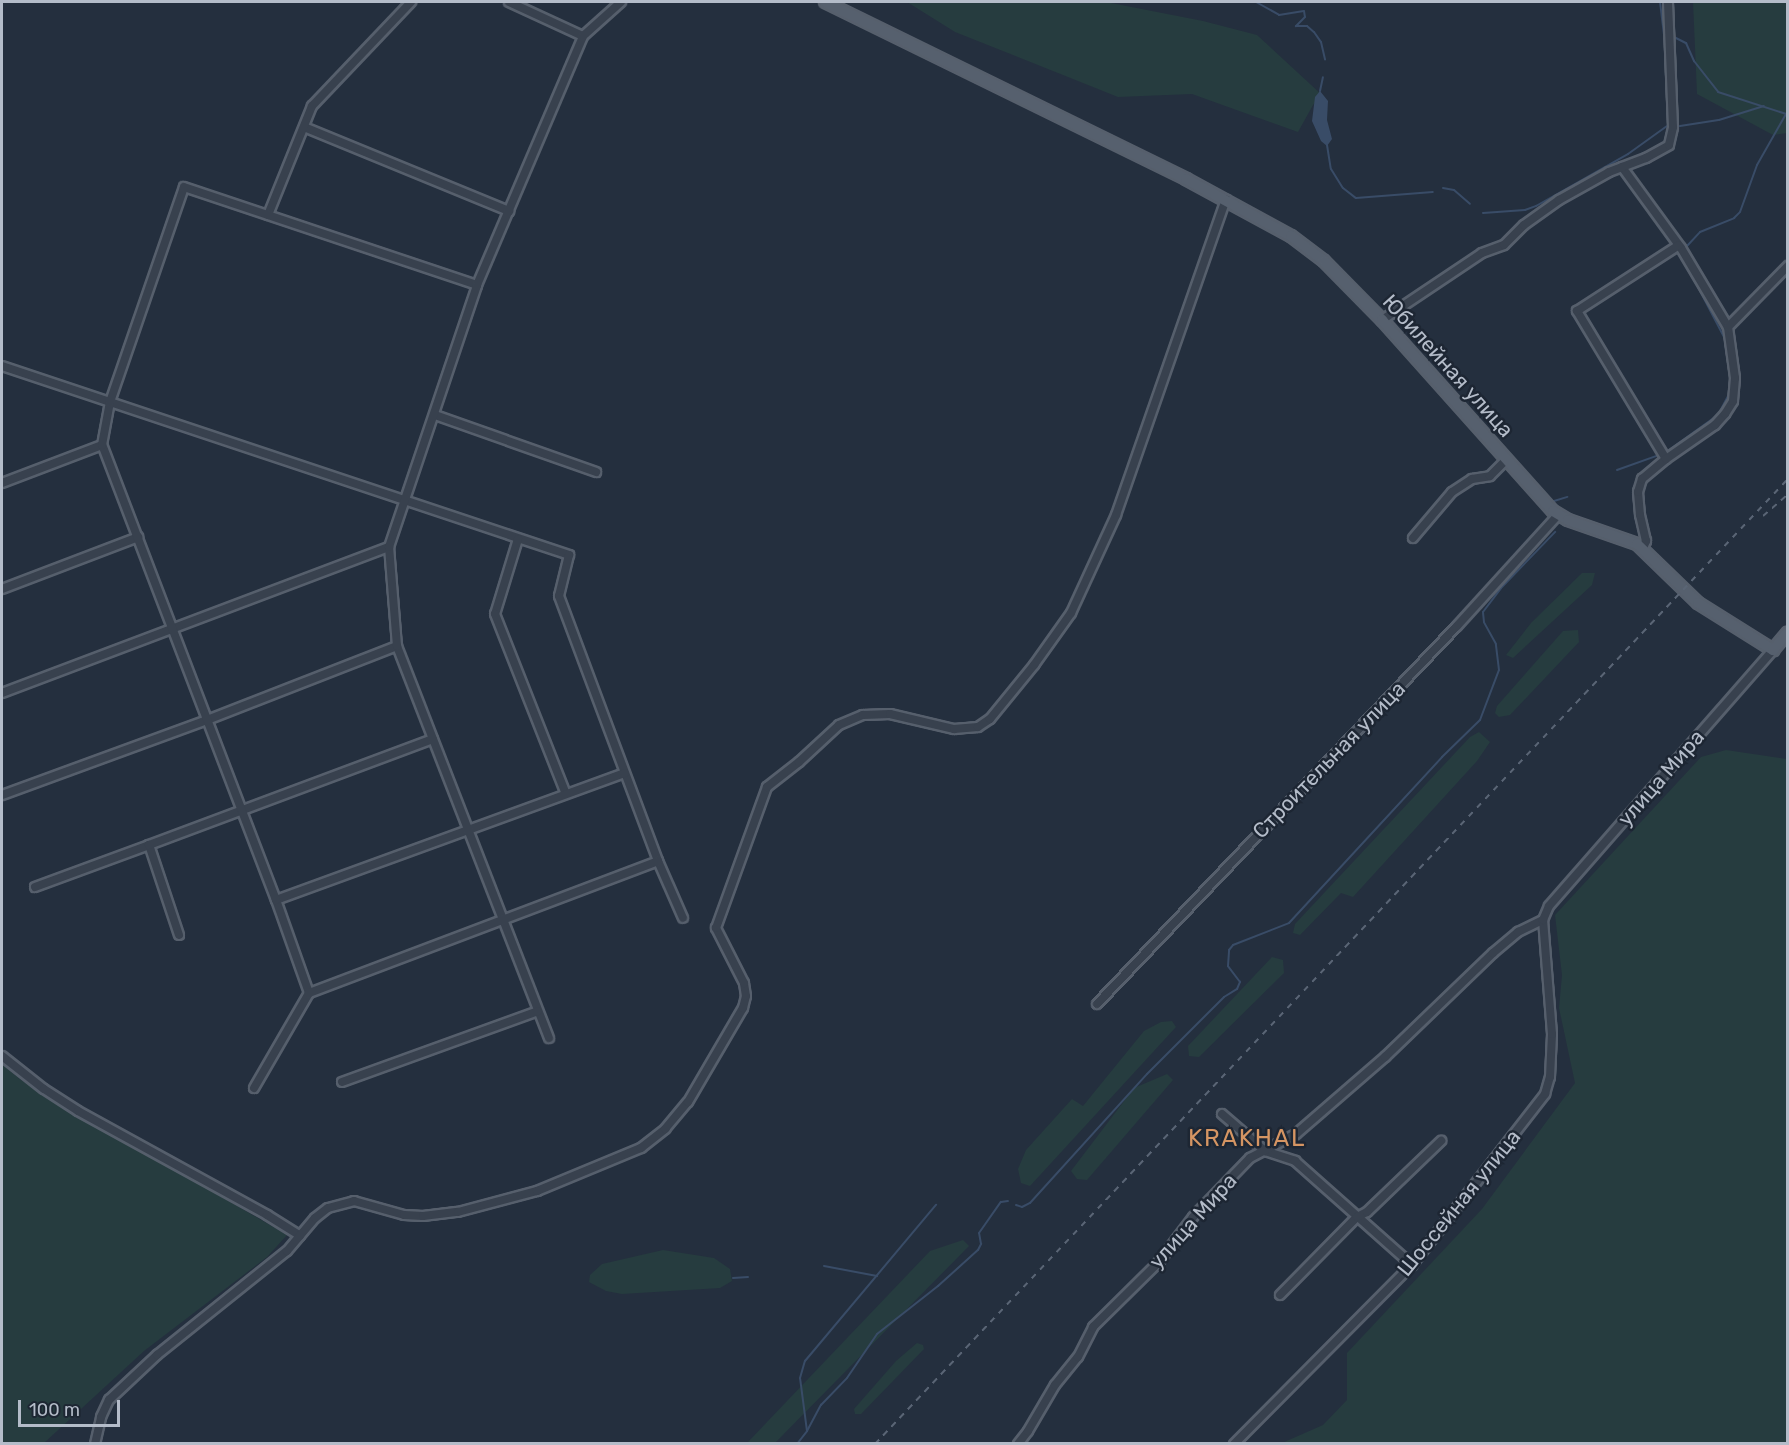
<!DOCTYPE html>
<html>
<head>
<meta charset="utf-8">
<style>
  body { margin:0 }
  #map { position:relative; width:1789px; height:1445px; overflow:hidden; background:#242f3e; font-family:Rubik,sans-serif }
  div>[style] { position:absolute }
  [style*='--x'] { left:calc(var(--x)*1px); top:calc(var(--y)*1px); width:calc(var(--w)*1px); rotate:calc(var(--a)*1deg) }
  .green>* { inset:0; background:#263c3f }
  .water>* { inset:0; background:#394c67 }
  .stream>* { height:2px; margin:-1px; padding:0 1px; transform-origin:1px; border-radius:1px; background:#394c67 }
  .roads { filter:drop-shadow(2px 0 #565f6c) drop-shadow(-2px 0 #565f6c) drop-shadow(0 2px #565f6c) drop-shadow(0 -2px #565f6c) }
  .minor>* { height:8px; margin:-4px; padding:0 4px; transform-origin:4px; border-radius:4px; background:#38414e }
  .major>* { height:10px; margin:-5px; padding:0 5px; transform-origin:5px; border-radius:5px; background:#56606e }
  .rail>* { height:2px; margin-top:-1px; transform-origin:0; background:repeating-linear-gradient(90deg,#5a6575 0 6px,transparent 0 12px) }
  span { translate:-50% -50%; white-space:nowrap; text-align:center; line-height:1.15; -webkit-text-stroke:5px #1d2633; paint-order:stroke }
  .street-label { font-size:21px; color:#b4bcc9 }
  .quarter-label { font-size:24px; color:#d59563; letter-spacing:1.5px }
  .frame { position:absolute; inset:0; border:3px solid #b4bcc9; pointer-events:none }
  .scale { position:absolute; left:18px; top:1400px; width:102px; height:27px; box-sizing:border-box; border:3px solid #b4bcc9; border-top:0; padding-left:8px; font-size:18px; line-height:21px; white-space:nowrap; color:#b4bcc9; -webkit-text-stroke:4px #1d2633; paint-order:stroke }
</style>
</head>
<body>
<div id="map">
  <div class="green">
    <i style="clip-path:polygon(907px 2px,1106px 2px,1203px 21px,1257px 35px,1322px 95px,1313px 105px,1298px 132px,1192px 94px,1118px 97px,955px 32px)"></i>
    <i style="clip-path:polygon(1693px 2px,1787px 2px,1787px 133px,1773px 135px,1697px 94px)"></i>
    <i style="clip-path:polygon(1582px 573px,1595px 573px,1592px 585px,1513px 658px,1506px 655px,1531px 623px)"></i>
    <i style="clip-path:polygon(1578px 630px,1579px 642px,1510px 715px,1499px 717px,1495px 713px,1497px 706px,1563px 631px)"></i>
    <i style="clip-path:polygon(1479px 732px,1490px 742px,1477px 761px,1353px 897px,1341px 893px,1300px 935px,1293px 933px,1295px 924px,1470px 737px)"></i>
    <i style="clip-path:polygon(1726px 750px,1787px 759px,1787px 1443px,1282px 1443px,1323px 1425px,1347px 1400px,1347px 1353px,1482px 1209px,1575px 1083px,1559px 1008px,1562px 975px,1555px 915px,1701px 757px)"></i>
    <i style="clip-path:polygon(1272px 957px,1283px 960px,1284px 973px,1199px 1057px,1189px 1056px,1188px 1046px)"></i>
    <i style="clip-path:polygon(1172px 1021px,1176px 1027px,1030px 1186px,1021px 1183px,1018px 1169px,1026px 1150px,1072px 1099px,1083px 1106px,1144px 1031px,1161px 1022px)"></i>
    <i style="clip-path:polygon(2px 1064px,21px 1080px,287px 1235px,267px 1257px,144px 1351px,44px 1443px,2px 1443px)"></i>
    <i style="clip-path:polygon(1167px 1074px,1173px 1080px,1087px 1180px,1077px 1179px,1071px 1171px,1134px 1088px)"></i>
    <i style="clip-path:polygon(963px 1240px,969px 1246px,775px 1443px,747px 1443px,930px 1251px)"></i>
    <i style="clip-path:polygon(663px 1250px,714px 1258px,730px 1269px,732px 1281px,720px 1288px,622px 1294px,606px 1291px,589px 1282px,590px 1275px,602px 1264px)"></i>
    <i style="clip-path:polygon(917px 1343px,923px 1345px,924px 1349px,861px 1414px,855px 1414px,854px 1409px,896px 1361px)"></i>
  </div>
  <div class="water">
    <i style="clip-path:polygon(1320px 91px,1328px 101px,1327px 120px,1332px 139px,1327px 146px,1321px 141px,1312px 121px,1315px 97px)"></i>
  </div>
  <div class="stream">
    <i style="--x:1256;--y:2;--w:26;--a:29"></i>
    <i style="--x:1279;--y:15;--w:25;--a:-9"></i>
    <i style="--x:1304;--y:11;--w:6;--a:81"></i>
    <i style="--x:1305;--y:17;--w:13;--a:135"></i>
    <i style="--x:1296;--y:26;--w:11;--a:0"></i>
    <i style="--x:1307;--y:26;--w:9;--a:41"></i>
    <i style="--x:1314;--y:32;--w:12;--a:55"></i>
    <i style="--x:1321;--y:42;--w:18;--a:77"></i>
    <i style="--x:1660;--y:2;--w:32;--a:83"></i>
    <i style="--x:1672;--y:36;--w:16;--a:27"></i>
    <i style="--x:1686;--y:43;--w:20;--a:66"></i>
    <i style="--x:1694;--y:61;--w:39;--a:52"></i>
    <i style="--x:1718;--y:92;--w:71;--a:17.9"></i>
    <i style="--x:1320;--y:91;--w:14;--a:-78"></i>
    <i style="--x:1680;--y:126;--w:39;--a:-9"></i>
    <i style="--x:1719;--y:120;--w:47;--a:-17.3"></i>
    <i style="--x:1327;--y:145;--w:24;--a:81"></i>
    <i style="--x:1331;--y:169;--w:22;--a:58"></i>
    <i style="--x:1343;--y:188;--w:16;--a:38"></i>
    <i style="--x:1356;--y:198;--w:77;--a:-4.5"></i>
    <i style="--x:1443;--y:188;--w:11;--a:10"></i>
    <i style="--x:1454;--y:190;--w:21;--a:41"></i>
    <i style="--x:1483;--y:213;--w:42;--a:-4.1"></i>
    <i style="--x:1525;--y:210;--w:12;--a:-20"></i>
    <i style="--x:1536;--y:206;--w:106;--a:-29.5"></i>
    <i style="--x:1628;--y:154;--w:48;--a:-35.7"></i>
    <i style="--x:1687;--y:246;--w:19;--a:-47"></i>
    <i style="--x:1700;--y:232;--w:37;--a:-22"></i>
    <i style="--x:1734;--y:218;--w:8;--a:-45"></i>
    <i style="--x:1740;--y:212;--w:50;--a:-70.1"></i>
    <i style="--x:1757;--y:165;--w:59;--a:-60.4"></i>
    <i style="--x:1687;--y:266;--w:85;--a:62.5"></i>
    <i style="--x:1669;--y:450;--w:60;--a:-35.5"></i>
    <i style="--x:1718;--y:415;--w:24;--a:-62"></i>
    <i style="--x:1729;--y:394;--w:18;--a:-84"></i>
    <i style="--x:1617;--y:470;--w:45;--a:-19.7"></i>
    <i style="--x:1554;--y:501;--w:14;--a:-17"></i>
    <i style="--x:1016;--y:1205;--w:6;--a:18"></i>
    <i style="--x:1022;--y:1207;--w:9;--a:-27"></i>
    <i style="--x:1030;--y:1203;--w:174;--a:-47.8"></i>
    <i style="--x:1147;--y:1074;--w:109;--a:-45"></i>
    <i style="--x:1224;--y:997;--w:15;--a:-32"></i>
    <i style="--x:1237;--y:989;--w:8;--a:-67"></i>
    <i style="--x:1240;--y:982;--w:20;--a:-127"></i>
    <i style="--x:1228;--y:966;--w:16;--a:-86"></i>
    <i style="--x:1229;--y:950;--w:6;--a:-51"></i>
    <i style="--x:1233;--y:945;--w:60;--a:-21.4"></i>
    <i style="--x:1289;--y:923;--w:226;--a:-47.3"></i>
    <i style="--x:1442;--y:757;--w:53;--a:-44.2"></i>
    <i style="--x:1480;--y:720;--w:53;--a:-69.2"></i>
    <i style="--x:1499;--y:670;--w:26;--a:-97"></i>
    <i style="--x:1496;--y:644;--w:25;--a:-119"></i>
    <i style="--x:1484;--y:622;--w:10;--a:-96"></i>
    <i style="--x:1483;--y:612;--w:30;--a:-53"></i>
    <i style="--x:1501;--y:588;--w:78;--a:-46"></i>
    <i style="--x:824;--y:1266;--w:54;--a:10.7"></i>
    <i style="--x:733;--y:1278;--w:15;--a:-4"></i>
    <i style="--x:807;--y:1431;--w:30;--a:-62"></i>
    <i style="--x:821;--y:1405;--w:37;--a:-46"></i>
    <i style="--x:847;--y:1378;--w:53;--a:-55.7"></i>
    <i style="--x:877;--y:1334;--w:78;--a:-38.2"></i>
    <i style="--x:938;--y:1286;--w:54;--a:-42"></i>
    <i style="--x:978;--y:1250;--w:7;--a:-63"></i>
    <i style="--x:981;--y:1244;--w:11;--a:-100"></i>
    <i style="--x:979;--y:1233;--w:38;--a:-55"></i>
    <i style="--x:1001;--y:1202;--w:7;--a:-8"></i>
    <i style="--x:797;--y:1444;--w:16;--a:-52"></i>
    <i style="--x:807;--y:1431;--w:53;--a:-97.5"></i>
    <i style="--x:800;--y:1378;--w:18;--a:-74"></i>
    <i style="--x:805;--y:1361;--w:204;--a:-50"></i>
  </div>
  <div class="roads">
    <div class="minor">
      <i style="--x:509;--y:2;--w:81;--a:24.7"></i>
      <i style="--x:304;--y:127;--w:222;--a:22.3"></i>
      <i style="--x:1622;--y:167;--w:100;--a:53.9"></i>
      <i style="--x:1681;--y:248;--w:92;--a:59.3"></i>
      <i style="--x:268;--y:215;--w:118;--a:-68"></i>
      <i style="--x:312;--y:106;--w:144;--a:-46.4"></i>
      <i style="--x:1382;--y:320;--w:120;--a:-33.8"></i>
      <i style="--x:1482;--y:253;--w:23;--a:-20"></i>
      <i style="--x:1504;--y:245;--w:28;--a:-45"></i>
      <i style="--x:1524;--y:225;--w:43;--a:-35.5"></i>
      <i style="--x:1559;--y:200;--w:57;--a:-29.2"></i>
      <i style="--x:1609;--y:172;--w:40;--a:-21"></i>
      <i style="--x:1646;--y:158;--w:26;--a:-29"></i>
      <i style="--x:1669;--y:145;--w:18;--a:-77"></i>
      <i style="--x:1673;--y:127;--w:125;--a:-92.3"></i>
      <i style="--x:2;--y:366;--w:598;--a:18.43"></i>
      <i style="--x:569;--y:555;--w:42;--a:103.7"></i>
      <i style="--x:559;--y:596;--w:283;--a:69.5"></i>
      <i style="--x:658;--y:861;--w:62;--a:66.3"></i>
      <i style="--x:435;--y:415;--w:171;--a:19.5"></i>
      <i style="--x:1666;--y:459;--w:173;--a:-121"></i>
      <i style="--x:1577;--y:311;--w:121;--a:-32.9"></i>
      <i style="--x:2;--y:483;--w:107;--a:-20.8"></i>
      <i style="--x:1413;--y:538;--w:60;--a:-49.7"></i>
      <i style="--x:1452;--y:492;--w:24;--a:-33"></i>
      <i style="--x:1472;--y:479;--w:18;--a:-9"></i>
      <i style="--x:1490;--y:476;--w:23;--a:-45"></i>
      <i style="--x:518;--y:539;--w:78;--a:107"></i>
      <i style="--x:495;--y:614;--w:193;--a:68.5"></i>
      <i style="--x:1643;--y:548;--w:8;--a:-67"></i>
      <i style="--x:1646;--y:541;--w:27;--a:-103"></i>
      <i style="--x:1640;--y:515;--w:23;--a:-95"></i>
      <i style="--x:1638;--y:492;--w:14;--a:-73"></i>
      <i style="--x:1642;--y:479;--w:31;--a:-40"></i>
      <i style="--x:1666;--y:459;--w:60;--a:-34.8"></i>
      <i style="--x:1715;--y:425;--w:15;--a:-48"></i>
      <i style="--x:1725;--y:414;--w:15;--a:-58"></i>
      <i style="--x:1733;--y:401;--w:23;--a:-85"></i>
      <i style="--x:1735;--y:378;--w:51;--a:-97.8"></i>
      <i style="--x:1728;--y:327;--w:86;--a:-45.5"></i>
      <i style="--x:2;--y:589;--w:146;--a:-20.9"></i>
      <i style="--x:2;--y:693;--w:414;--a:-20.7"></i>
      <i style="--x:2;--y:795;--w:218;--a:-20.1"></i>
      <i style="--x:207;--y:720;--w:204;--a:-21.3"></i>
      <i style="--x:35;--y:887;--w:121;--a:-20.2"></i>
      <i style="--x:276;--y:900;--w:371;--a:-20"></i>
      <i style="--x:179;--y:935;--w:95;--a:-108.4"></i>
      <i style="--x:149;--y:845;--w:303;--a:-20.5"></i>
      <i style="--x:309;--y:993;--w:99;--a:-109.5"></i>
      <i style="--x:276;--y:900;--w:487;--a:-110.9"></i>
      <i style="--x:102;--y:445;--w:44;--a:-79.5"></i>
      <i style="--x:110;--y:402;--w:227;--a:-71"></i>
      <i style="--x:184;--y:187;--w:309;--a:18.5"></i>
      <i style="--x:1097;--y:1004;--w:522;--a:-46.4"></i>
      <i style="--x:1457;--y:626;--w:151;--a:-47.7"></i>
      <i style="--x:549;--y:1038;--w:420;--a:-111.2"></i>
      <i style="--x:397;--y:646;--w:99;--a:-94.6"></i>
      <i style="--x:389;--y:547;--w:276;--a:-71.4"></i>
      <i style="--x:477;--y:285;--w:271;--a:-66.9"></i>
      <i style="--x:583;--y:36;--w:51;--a:-41.8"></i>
      <i style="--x:2;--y:1056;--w:53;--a:38.2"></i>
      <i style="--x:44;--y:1089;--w:40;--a:32.9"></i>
      <i style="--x:78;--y:1111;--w:216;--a:28.8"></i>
      <i style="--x:267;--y:1215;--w:39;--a:32"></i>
      <i style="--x:342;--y:1082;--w:208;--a:-19.9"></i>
      <i style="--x:254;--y:1088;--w:110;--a:-59.9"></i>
      <i style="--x:309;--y:993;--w:373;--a:-20.7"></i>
      <i style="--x:1222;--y:1114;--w:57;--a:40.7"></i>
      <i style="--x:1265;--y:1151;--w:32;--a:18"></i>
      <i style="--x:1295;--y:1161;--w:157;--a:41.6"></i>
      <i style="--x:1280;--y:1295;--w:110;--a:-45.4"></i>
      <i style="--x:1357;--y:1217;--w:11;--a:-27"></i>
      <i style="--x:1367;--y:1212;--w:103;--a:-43.8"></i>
      <i style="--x:95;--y:1444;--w:28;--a:-77"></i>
      <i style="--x:101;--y:1417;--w:19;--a:-65"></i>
      <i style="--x:109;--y:1400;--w:66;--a:-43.2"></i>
      <i style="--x:157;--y:1355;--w:166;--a:-38.7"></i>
      <i style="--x:287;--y:1251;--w:43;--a:-49.7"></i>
      <i style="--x:315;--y:1218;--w:16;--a:-38"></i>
      <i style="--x:328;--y:1208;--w:27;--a:-15"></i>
      <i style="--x:354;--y:1201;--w:52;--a:15.6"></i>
      <i style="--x:404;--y:1215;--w:19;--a:3"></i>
      <i style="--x:423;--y:1216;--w:35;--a:-7"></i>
      <i style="--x:458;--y:1212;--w:82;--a:-14.9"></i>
      <i style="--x:537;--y:1191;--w:113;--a:-22.5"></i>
      <i style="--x:641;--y:1148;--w:31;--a:-38"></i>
      <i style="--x:665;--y:1129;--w:35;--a:-50"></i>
      <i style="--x:688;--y:1102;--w:109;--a:-59.7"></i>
      <i style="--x:743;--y:1008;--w:12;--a:-76"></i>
      <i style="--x:746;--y:996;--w:13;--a:-99"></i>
      <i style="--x:744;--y:983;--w:62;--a:-117"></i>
      <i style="--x:716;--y:928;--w:150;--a:-70.1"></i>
      <i style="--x:767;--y:787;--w:41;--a:-38"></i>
      <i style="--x:799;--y:762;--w:54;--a:-42.8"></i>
      <i style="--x:839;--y:725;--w:26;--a:-23"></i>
      <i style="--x:863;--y:715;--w:27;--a:-2"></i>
      <i style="--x:890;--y:714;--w:66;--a:13.2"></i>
      <i style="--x:954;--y:729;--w:24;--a:-5"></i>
      <i style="--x:978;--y:727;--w:14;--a:-34"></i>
      <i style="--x:990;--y:719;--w:70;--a:-50.8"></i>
      <i style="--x:1034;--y:665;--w:64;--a:-54.6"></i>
      <i style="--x:1071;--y:613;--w:108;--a:-65.3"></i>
      <i style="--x:1116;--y:515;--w:334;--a:-70.8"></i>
      <i style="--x:1018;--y:1444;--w:16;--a:-52"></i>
      <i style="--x:1028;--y:1431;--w:53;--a:-59.6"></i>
      <i style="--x:1055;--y:1385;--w:36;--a:-51"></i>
      <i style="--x:1078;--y:1357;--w:34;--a:-63"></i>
      <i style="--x:1093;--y:1327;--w:93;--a:-44.6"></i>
      <i style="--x:1159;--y:1262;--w:56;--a:-52.9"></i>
      <i style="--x:1193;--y:1217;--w:82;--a:-46"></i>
      <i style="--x:1250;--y:1158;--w:52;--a:-27.6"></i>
      <i style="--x:1296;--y:1134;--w:118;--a:-40.9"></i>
      <i style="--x:1385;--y:1057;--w:150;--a:-43.9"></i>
      <i style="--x:1493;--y:953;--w:33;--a:-40"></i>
      <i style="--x:1518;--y:932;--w:28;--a:-26"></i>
      <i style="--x:1234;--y:1444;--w:252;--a:-45.2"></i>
      <i style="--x:1412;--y:1265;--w:217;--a:-52.1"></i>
      <i style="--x:1545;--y:1094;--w:18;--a:-74"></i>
      <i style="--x:1550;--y:1077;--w:43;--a:-87.3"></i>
      <i style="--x:1552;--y:1034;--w:114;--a:-94.5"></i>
      <i style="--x:1543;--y:920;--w:15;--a:-67"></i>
      <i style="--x:1549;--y:906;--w:340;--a:-48.8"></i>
    </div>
    <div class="major">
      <i style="--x:825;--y:2;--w:402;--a:26.1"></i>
      <i style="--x:1186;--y:179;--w:119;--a:28.5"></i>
      <i style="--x:1291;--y:236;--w:41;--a:37.1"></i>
      <i style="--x:1324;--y:261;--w:83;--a:45.5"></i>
      <i style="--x:1382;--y:320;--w:256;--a:48.2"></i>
      <i style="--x:1553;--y:511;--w:17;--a:31"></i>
      <i style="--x:1568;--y:520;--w:73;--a:19.2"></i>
      <i style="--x:1637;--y:544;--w:85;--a:44"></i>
      <i style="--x:1698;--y:603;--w:89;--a:32.1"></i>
      <i style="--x:1773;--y:650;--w:23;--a:-50"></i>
    </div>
  </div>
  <div class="rail">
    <i style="--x:1763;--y:516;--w:33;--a:-41"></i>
    <i style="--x:875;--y:1444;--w:1328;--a:-46.59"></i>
  </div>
  <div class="street-label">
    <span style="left:1448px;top:366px;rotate:48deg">Юбилейная улица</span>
    <span style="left:1329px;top:760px;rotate:-46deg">Строительная улица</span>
    <span style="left:1661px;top:778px;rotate:-49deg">улица Мира</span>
    <span style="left:1459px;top:1203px;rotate:-51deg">Шоссейная улица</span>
    <span style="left:1193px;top:1221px;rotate:-48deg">улица Мира</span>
  </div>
  <div class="quarter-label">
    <span style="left:1247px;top:1139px">KRAKHAL</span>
  </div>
  <div class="frame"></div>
  <div class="scale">100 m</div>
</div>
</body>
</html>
